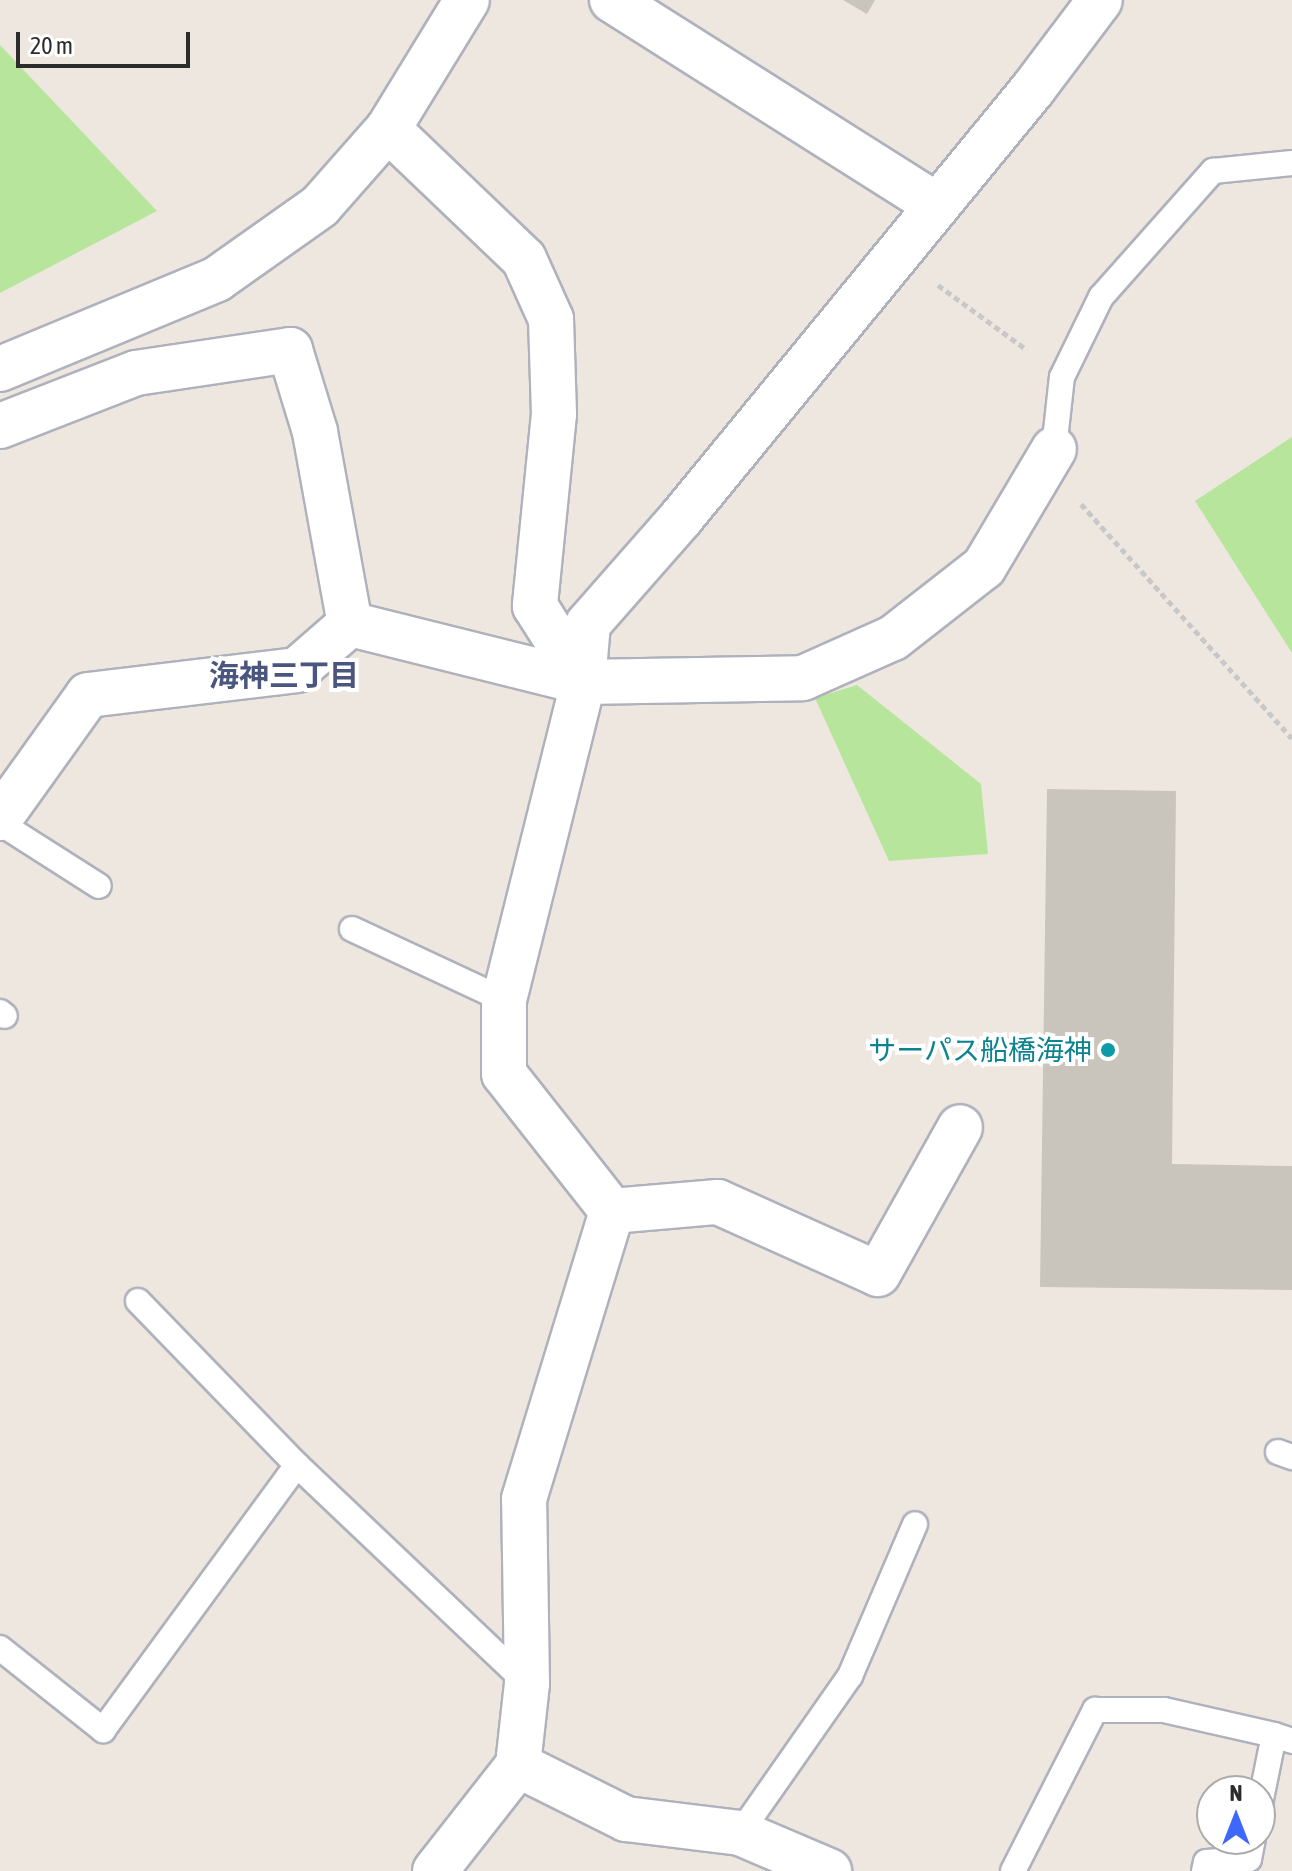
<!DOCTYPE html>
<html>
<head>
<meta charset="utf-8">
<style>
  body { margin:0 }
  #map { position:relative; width:1292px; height:1871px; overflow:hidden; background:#eee7df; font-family:"Asap Condensed","Noto Sans JP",sans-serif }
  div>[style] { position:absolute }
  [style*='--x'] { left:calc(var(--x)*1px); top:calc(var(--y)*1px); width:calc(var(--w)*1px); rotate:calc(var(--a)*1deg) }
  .green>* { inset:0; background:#b7e59b }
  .building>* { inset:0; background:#c9c5bd }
  .path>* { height:5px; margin-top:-2.5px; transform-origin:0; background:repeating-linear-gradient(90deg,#c8c8c8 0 6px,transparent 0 10px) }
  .roads { filter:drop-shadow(2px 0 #afb2bc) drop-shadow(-2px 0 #afb2bc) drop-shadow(0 2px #afb2bc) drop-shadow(0 -2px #afb2bc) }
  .service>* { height:24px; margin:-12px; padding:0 12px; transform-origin:12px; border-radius:12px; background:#fff }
  .minor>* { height:44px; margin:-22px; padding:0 22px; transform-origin:22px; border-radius:22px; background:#fff }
  .dots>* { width:22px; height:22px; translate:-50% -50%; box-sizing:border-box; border:4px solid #fff; border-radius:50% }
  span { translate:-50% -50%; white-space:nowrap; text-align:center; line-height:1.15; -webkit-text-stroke:8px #fff; paint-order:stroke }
  .culture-label { font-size:28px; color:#0d838f }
  .right { translate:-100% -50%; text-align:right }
  .neighbourhood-label { font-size:30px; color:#4b567e; font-weight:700 }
  .north { position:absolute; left:1196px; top:1775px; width:80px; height:80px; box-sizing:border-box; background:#fff; border:2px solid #ababab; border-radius:50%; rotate:0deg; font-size:22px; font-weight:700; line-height:32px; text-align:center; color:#2c2c2c }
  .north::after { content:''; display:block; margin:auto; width:28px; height:36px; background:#3e68fc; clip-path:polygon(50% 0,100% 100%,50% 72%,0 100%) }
  .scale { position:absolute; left:16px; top:32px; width:174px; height:36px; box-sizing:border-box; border:4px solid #2c2c2c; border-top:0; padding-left:10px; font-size:24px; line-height:28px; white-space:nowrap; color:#2c2c2c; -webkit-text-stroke:6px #fff; paint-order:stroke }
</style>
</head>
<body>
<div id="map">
  <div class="green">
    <i style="clip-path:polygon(0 45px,157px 211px,0 293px)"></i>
    <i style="clip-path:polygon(1292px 437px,1292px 653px,1195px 501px)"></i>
    <i style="clip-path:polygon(857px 685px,981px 784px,988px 854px,889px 861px,815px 698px)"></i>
  </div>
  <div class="building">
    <i style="clip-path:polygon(843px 0,875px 0,867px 14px)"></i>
    <i style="clip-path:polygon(1047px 789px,1176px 791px,1172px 1164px,1292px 1166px,1292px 1290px,1040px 1287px)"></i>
  </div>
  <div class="path">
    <i style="--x:938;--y:285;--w:110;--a:36.1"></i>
    <i style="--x:1081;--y:504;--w:315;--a:48"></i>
  </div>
  <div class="roads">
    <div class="service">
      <i style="--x:1054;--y:449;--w:72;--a:-83.7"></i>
      <i style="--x:1062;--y:377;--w:89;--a:-64"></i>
      <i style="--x:1101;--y:297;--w:169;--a:-48.4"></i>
      <i style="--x:1213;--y:171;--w:79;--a:-5.8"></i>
      <i style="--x:0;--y:823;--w:117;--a:32.5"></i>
      <i style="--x:352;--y:929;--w:168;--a:25"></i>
      <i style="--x:0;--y:1012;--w:6;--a:39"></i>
      <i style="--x:138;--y:1301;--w:228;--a:45.9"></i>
      <i style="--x:297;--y:1465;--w:317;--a:43.5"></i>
      <i style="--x:1278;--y:1452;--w:15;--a:20"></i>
      <i style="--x:0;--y:1648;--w:132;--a:38.5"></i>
      <i style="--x:103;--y:1730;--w:328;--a:-53.8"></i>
      <i style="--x:1260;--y:1804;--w:70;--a:-78.5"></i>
      <i style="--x:1274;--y:1735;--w:19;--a:18"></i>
      <i style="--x:740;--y:1833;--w:192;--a:-55"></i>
      <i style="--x:850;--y:1676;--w:165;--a:-66.8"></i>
      <i style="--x:1013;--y:1871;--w:181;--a:-63"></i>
      <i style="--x:1095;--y:1710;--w:69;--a:0"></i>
      <i style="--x:1164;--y:1710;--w:113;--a:12.8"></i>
      <i style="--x:1204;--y:1871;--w:9;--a:-77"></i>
      <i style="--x:1206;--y:1862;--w:43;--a:-4"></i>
      <i style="--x:1249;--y:1859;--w:20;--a:-79"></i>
    </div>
    <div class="minor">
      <i style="--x:612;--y:0;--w:383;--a:32.3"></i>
      <i style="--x:388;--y:129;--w:188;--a:43.7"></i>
      <i style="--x:524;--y:259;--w:66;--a:65.8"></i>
      <i style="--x:551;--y:319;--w:95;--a:88.2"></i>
      <i style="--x:554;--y:414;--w:193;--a:95.7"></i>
      <i style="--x:535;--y:606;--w:90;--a:57.7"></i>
      <i style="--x:0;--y:369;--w:235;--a:-22.5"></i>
      <i style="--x:217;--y:279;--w:126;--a:-35.3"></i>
      <i style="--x:320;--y:206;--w:103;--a:-48.6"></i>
      <i style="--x:388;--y:129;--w:151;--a:-58.5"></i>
      <i style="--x:0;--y:426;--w:146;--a:-21.3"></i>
      <i style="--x:136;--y:373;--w:156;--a:-8.5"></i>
      <i style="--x:290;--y:350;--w:86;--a:73"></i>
      <i style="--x:315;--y:432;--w:195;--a:79.7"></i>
      <i style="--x:0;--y:818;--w:151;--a:-54.4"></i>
      <i style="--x:88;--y:695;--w:210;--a:-6.8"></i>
      <i style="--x:297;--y:670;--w:70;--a:-41"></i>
      <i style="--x:350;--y:624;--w:240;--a:14"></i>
      <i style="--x:583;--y:682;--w:220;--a:-1"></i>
      <i style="--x:803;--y:678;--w:98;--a:-24"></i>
      <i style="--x:893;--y:638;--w:115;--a:-38"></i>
      <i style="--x:984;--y:567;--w:137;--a:-59.3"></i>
      <i style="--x:612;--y:1211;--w:106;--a:-4.9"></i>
      <i style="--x:718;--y:1202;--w:175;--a:24.2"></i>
      <i style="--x:878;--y:1274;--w:168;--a:-60.8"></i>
      <i style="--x:518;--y:1765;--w:121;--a:26.6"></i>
      <i style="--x:626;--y:1819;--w:115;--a:7"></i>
      <i style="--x:740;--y:1833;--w:97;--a:23.1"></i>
      <i style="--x:435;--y:1871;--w:135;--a:-51.9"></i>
      <i style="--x:518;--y:1765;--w:82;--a:-83.7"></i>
      <i style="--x:527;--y:1683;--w:184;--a:-90.9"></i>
      <i style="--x:524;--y:1499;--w:301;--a:-73"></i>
      <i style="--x:612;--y:1211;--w:174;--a:-128.2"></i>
      <i style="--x:504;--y:1074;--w:74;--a:-90"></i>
      <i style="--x:504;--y:1000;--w:328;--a:-76"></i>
      <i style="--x:583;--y:682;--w:58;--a:-85.1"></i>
      <i style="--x:588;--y:624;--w:141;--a:-48.7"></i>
      <i style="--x:681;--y:518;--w:555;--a:-50.63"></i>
      <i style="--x:1033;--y:89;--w:111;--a:-53"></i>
    </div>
  </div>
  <div class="dots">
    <i style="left:1108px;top:1050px;background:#0f9aa8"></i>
  </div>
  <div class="culture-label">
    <span class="right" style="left:1092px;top:1050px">サーパス船橋海神</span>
  </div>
  <div class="neighbourhood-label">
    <span style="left:284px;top:675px">海神三丁目</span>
  </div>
  <div class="north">N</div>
  <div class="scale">20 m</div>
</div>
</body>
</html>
